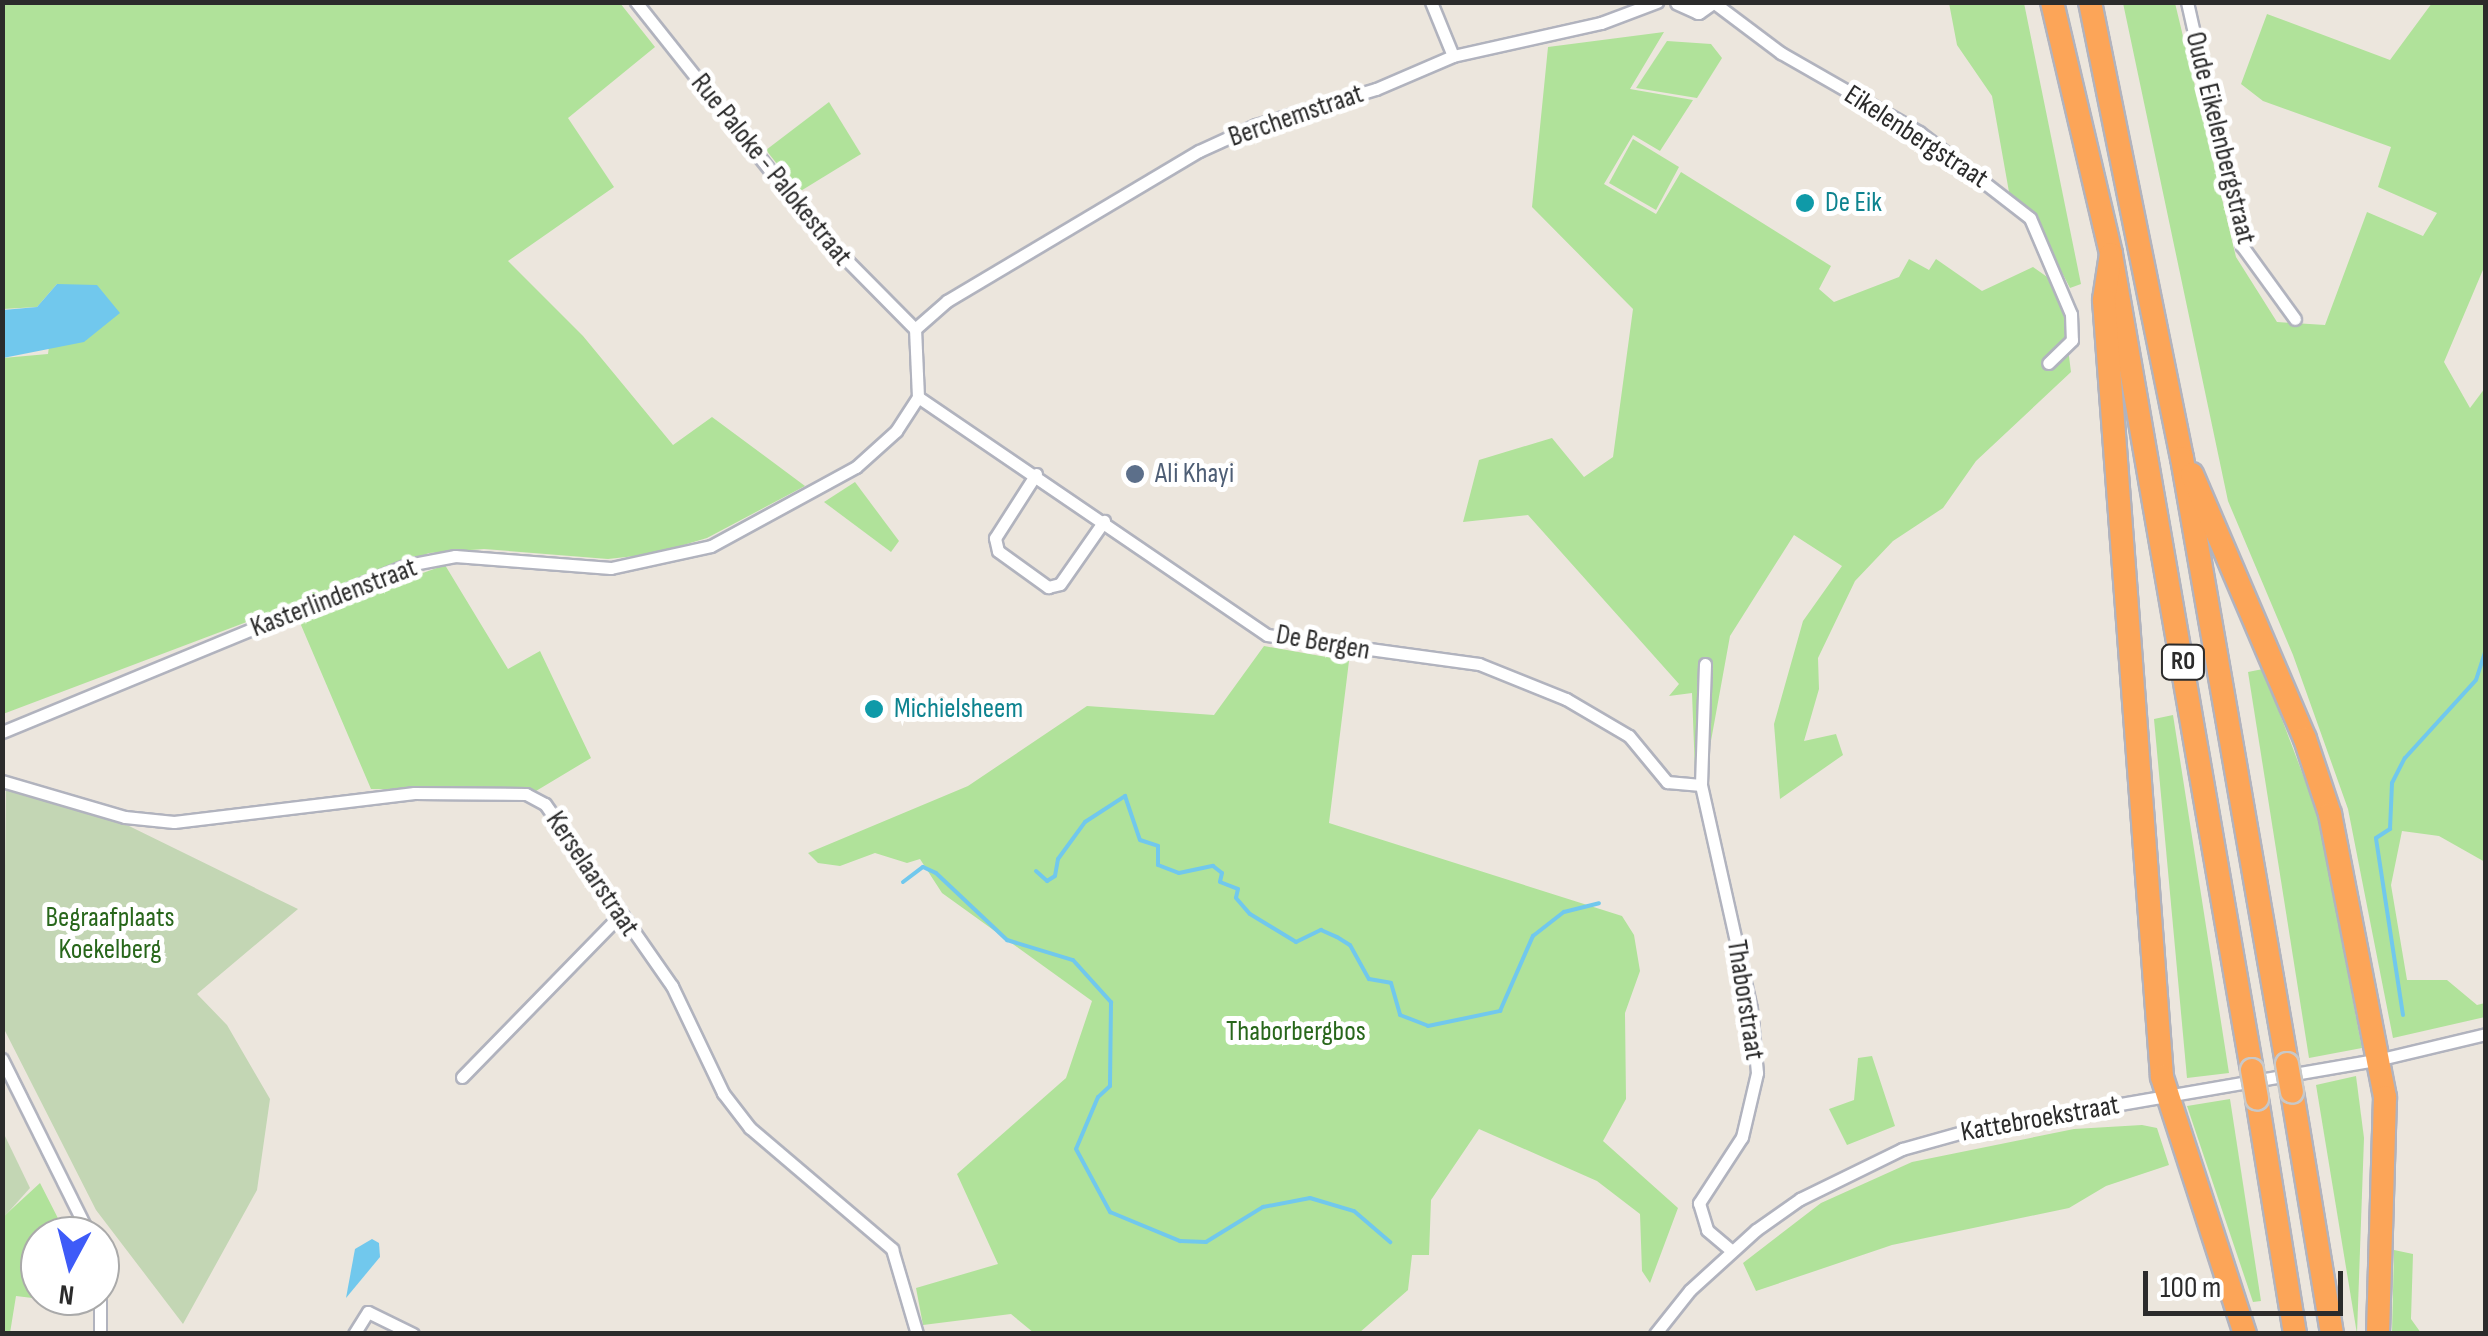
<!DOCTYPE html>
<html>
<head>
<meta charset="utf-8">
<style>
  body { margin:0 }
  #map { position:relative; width:2488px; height:1336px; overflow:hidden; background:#ece6dd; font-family:"Sofia Sans Condensed",sans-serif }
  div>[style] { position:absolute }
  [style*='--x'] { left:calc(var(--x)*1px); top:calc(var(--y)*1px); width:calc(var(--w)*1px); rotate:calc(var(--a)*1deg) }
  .green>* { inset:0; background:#b0e29a }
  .cemetery>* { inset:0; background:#c3d6b4 }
  .water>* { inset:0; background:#71c8ed }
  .stream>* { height:4px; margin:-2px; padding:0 2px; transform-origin:2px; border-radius:2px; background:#71c8ed }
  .roads { filter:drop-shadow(2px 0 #b1b3be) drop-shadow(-2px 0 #b1b3be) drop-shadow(0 2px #b1b3be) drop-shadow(0 -2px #b1b3be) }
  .minor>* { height:11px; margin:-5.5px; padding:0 5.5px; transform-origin:5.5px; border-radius:5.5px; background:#fff }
  .tertiary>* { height:15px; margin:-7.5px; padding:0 7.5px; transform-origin:7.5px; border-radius:7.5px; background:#fff }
  .motorway>* { height:22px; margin:-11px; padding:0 11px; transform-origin:11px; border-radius:11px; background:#fca558 }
  .bridges { filter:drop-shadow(2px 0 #c8c8c8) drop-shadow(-2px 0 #c8c8c8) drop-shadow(0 2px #c8c8c8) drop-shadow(0 -2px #c8c8c8) }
  .motorway-bridge>* { height:22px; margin:-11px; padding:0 11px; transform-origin:11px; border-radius:11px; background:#fca558 }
  .dots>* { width:28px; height:28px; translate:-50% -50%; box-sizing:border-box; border:5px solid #fff; border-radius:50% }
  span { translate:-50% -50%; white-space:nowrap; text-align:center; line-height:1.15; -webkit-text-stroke:10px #fff; paint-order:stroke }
  .shield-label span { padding:2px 8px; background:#fff; border:2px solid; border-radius:8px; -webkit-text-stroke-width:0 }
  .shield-label { font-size:25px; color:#2b2b2b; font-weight:700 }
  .street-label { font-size:28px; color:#2b2b2b }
  .culture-label { font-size:28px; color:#0d838f }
  .left { translate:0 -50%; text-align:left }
  .service-label { font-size:28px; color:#4e5e75 }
  .park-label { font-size:28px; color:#28671b }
  .frame { position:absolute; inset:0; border:5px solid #2b2b2b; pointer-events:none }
  .north { position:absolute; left:20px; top:1216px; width:100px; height:100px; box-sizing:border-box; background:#fff; border:2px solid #aaa; border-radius:50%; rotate:187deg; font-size:28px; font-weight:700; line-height:40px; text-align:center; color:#2b2b2b }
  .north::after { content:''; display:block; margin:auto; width:35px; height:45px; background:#3e5bf8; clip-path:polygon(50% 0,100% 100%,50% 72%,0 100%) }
  .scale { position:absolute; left:2143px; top:1271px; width:200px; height:45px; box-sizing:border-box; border:5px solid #2b2b2b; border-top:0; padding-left:12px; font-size:30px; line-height:35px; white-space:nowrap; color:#2b2b2b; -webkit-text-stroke:8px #fff; paint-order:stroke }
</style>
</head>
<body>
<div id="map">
  <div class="green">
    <i style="clip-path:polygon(3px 3px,620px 3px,655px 47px,568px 118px,614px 187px,508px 261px,583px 336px,673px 445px,712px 417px,805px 486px,707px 538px,653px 554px,608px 559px,484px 549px,429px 553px,3px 714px,3px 358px,48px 354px,57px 284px,37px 307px,3px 309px)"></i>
    <i style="clip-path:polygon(1949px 3px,2024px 3px,2081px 284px,2070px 288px,2040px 230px,2009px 192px,1992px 96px,1957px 45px)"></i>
    <i style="clip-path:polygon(2123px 3px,2175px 3px,2236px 257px,2277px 322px,2325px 325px,2367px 212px,2423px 236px,2437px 213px,2378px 187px,2391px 147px,2263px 101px,2241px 84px,2267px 14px,2390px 60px,2432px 3px,2485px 3px,2485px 265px,2444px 362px,2470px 408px,2485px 388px,2485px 862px,2439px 836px,2402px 831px,2391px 885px,2407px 980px,2447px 980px,2477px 1005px,2485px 1003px,2485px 1017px,2393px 1038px,2348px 809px,2293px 655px,2228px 501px)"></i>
    <i style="clip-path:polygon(1664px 32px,1630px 89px,1693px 100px,1660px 151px,1633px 135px,1604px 184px,1656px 214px,1681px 172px,1831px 266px,1819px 289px,1834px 302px,1899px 277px,1909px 259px,1929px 270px,1936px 259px,1982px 291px,2033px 267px,2060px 286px,2071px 372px,1976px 461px,1943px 508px,1893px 541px,1855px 581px,1818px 658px,1819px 689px,1804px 741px,1836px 734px,1843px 755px,1780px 799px,1774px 724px,1803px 621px,1842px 566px,1794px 535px,1730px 636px,1705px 774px,1695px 772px,1692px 693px,1669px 696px,1679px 684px,1528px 515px,1463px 522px,1479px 460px,1552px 438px,1584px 477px,1613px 457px,1633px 309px,1532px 207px,1548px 47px)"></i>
    <i style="clip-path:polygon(1667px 41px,1711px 44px,1722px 58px,1697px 98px,1636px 88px)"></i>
    <i style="clip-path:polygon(829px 102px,861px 154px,799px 192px,766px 150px)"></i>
    <i style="clip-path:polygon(1633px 139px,1679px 167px,1656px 210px,1609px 183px)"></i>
    <i style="clip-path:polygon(855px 482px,899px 541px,891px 552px,824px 502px)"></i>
    <i style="clip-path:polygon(445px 565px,508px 669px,540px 651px,591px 758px,536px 791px,371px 789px,298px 618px)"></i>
    <i style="clip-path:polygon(1264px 646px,1349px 661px,1329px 823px,1622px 916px,1634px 935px,1640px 971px,1625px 1013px,1626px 1099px,1603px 1141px,1678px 1208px,1650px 1283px,1642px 1271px,1640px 1214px,1597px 1181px,1479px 1129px,1431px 1200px,1429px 1255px,1412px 1255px,1408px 1290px,1359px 1333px,1034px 1333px,1011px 1314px,923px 1325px,916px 1288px,998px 1264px,957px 1174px,1066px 1078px,1092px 1001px,942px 893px,920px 859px,907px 863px,875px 853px,840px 866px,818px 863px,808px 853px,968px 786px,1087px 706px,1214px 715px)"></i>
    <i style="clip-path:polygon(2263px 669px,2317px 812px,2362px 1048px,2309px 1058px,2248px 672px)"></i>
    <i style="clip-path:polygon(2173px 715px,2229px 1073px,2187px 1078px,2154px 719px)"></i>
    <i style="clip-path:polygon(1872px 1056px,1895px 1126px,1847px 1145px,1829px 1109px,1854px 1100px,1858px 1058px)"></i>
    <i style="clip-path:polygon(2356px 1076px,2364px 1138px,2357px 1334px,2316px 1085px)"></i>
    <i style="clip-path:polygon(2230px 1099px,2261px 1301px,2253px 1302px,2187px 1106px)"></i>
    <i style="clip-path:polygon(2142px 1125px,2157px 1128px,2169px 1165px,2106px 1186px,2069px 1208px,1892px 1245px,1756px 1291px,1743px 1263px,1821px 1203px,1912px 1162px,2074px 1129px)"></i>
    <i style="clip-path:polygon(40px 1183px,67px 1236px,40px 1236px,40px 1296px,90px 1296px,90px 1305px,16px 1296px,10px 1333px,3px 1333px,2px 1218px)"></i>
    <i style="clip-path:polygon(2394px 1250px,2413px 1254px,2411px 1319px,2421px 1333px,2392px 1333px)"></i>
  </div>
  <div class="cemetery">
    <i style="clip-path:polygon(6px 788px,129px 826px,298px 909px,197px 994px,227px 1025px,270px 1099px,257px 1190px,183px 1324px,96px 1210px,3px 1027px)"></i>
    <i style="clip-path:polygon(3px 1132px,30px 1188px,3px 1218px,2px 1218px)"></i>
  </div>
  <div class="water">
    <i style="clip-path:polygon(57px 284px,97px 285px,120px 313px,84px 342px,3px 358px,3px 310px,37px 307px)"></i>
    <i style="clip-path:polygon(372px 1239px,379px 1243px,380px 1257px,346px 1298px,355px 1249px)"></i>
  </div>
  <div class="stream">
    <i style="--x:1036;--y:871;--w:15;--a:42"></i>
    <i style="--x:1047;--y:881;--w:9;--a:-32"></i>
    <i style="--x:1055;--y:876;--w:17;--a:-80"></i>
    <i style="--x:1058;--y:859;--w:46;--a:-53.9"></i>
    <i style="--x:1085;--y:822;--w:48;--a:-33"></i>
    <i style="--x:1125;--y:796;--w:46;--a:71.2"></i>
    <i style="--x:1140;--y:840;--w:19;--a:18"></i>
    <i style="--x:1158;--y:846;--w:19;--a:90"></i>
    <i style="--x:1158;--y:865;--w:22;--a:21"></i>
    <i style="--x:1179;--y:873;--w:35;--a:-12"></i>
    <i style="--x:1213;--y:866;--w:11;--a:38"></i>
    <i style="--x:1222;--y:873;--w:9;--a:103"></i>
    <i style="--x:1220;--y:882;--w:19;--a:21"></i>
    <i style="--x:1238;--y:889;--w:9;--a:103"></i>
    <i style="--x:1236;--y:898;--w:21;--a:49"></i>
    <i style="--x:1250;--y:914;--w:54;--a:31.3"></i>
    <i style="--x:1296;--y:942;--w:28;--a:-26"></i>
    <i style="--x:1321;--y:930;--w:17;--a:24"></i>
    <i style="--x:1337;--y:937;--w:15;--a:32"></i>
    <i style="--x:1350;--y:945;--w:39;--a:61"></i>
    <i style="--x:1369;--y:979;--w:22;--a:10"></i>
    <i style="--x:1391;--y:983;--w:33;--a:74"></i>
    <i style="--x:1400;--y:1015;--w:30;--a:21"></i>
    <i style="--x:1428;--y:1026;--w:74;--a:-11.8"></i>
    <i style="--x:1500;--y:1011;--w:82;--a:-66.3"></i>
    <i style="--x:1533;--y:936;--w:39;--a:-38"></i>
    <i style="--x:1564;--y:912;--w:36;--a:-14"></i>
    <i style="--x:903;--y:882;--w:25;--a:-37"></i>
    <i style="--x:923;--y:867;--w:14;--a:25"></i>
    <i style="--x:936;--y:873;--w:98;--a:43.3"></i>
    <i style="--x:1007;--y:940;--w:69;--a:16.9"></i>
    <i style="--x:1073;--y:960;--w:57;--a:47.9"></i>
    <i style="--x:1111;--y:1002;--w:84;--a:90.7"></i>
    <i style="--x:1110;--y:1086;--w:16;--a:137"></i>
    <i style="--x:1098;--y:1097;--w:56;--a:112.9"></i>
    <i style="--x:1076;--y:1149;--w:72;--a:61.6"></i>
    <i style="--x:1110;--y:1212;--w:76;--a:22.5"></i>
    <i style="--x:1180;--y:1241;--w:26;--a:2"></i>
    <i style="--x:1206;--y:1242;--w:67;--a:-31.6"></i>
    <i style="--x:1263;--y:1207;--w:48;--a:-10.8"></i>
    <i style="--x:1310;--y:1198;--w:46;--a:16.5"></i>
    <i style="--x:1354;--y:1211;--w:48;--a:40.7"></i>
    <i style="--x:2403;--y:1015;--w:179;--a:-98.7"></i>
    <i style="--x:2376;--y:838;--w:17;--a:-33"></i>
    <i style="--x:2390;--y:829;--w:46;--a:-87.5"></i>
    <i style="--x:2392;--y:783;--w:28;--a:-63"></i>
    <i style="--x:2405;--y:758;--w:105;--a:-47.7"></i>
    <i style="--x:2476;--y:680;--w:32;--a:-72"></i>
  </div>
  <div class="roads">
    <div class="minor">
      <i style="--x:636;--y:2;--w:293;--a:51.5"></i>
      <i style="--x:818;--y:231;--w:138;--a:45.3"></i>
      <i style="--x:1431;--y:2;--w:58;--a:67.8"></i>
      <i style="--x:1713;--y:2;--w:85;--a:36.9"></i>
      <i style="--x:1781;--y:53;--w:159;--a:29.8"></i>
      <i style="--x:1919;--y:132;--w:140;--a:37.8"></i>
      <i style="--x:2030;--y:218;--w:104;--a:66.9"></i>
      <i style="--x:2071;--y:314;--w:26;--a:88"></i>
      <i style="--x:2072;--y:340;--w:33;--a:136"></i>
      <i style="--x:2187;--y:2;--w:250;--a:77.3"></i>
      <i style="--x:2242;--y:246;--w:90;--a:54"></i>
      <i style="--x:915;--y:329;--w:43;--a:-41.2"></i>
      <i style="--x:947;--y:301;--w:293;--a:-30.8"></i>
      <i style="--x:1199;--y:151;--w:63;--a:-24.5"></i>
      <i style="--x:1256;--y:125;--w:125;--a:-16.7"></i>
      <i style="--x:1376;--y:89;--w:84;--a:-23.2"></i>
      <i style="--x:1453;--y:56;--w:152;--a:-12.6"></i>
      <i style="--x:1601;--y:23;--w:60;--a:-20.6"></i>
      <i style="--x:918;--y:397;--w:422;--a:34.3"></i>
      <i style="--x:1267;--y:635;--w:214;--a:7.8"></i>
      <i style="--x:1479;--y:664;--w:94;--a:21.9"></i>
      <i style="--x:1566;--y:699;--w:73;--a:30.4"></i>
      <i style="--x:1629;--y:736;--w:60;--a:50.4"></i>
      <i style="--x:1667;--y:782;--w:34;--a:5"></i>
      <i style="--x:1036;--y:474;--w:76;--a:122.6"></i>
      <i style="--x:995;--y:538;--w:13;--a:77"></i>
      <i style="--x:998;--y:551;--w:62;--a:35.8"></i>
      <i style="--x:1048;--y:587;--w:12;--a:-14"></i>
      <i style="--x:1060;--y:584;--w:77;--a:-55.1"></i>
      <i style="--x:1705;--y:664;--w:121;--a:91.9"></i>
      <i style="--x:1701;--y:785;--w:229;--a:77.4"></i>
      <i style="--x:1751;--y:1008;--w:65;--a:84.7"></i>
      <i style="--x:1757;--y:1073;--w:66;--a:103.2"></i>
      <i style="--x:1742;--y:1137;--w:79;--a:123.1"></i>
      <i style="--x:1699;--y:1203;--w:28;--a:73"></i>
      <i style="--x:1707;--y:1230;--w:31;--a:40"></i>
      <i style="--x:2;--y:732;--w:439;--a:-22.4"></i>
      <i style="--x:408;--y:565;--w:48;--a:-10.8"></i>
      <i style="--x:455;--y:556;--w:156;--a:4.4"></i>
      <i style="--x:611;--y:568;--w:102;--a:-12.4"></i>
      <i style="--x:711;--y:546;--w:165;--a:-28.6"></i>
      <i style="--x:856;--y:467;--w:54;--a:-42"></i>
      <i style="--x:896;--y:431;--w:40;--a:-57.1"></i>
      <i style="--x:918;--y:397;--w:68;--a:-92.5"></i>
      <i style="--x:2;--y:781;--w:128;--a:16.3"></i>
      <i style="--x:125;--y:817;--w:49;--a:5.8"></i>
      <i style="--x:174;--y:822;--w:242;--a:-6.9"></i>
      <i style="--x:414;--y:793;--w:112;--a:0.5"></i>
      <i style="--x:526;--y:794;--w:21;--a:28"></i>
      <i style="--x:545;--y:804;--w:222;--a:55.1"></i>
      <i style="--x:672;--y:986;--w:119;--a:64.5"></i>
      <i style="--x:723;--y:1093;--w:44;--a:52.4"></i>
      <i style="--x:750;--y:1128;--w:187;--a:40.4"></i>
      <i style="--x:892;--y:1249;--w:89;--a:73.6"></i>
      <i style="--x:2;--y:1059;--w:198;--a:63.6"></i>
      <i style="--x:462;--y:1077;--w:225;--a:-45.7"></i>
      <i style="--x:100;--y:1266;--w:68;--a:90"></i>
      <i style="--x:354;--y:1334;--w:26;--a:-58"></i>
      <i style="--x:368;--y:1312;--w:50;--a:26.1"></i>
      <i style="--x:1655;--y:1334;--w:56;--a:-51.5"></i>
      <i style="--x:1690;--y:1290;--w:89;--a:-42.3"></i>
      <i style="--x:1756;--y:1230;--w:54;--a:-35.2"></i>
      <i style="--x:1800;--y:1199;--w:114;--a:-26.1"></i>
      <i style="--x:1902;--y:1149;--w:71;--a:-15.6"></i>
      <i style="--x:1970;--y:1130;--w:413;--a:-9.8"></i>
      <i style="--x:2377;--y:1060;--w:112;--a:-13.4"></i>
    </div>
    <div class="tertiary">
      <i style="--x:1678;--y:2;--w:22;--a:24"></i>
      <i style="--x:1698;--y:11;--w:16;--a:-35"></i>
    </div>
    <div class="motorway">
      <i style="--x:2052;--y:2;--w:259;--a:76.8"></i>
      <i style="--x:2111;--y:254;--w:828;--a:80.2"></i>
      <i style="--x:2090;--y:2;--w:465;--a:78.6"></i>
      <i style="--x:2182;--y:458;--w:615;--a:80.17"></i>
      <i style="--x:2111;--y:254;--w:47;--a:98.7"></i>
      <i style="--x:2104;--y:300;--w:779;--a:85.73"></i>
      <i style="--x:2162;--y:1077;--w:270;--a:72.1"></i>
      <i style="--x:2192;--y:474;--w:288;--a:66.9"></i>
      <i style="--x:2305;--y:739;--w:79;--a:71.6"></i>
      <i style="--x:2330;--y:814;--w:288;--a:79"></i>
      <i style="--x:2385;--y:1097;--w:237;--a:91.7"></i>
      <i style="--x:2292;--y:1092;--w:245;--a:80.6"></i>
      <i style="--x:2257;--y:1099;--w:238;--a:80.8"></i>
    </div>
  </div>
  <div class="bridges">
    <div class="motorway-bridge">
      <i style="--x:2287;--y:1064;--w:28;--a:80"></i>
      <i style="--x:2252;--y:1070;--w:29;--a:80"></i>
    </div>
  </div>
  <div class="dots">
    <i style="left:1805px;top:203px;background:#0f9aa8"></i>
    <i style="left:1135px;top:474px;background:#5c6f8a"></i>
    <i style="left:874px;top:709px;background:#0f9aa8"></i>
  </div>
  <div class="shield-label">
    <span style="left:2183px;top:662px">R0</span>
  </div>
  <div class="street-label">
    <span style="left:1296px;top:116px;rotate:-19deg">Berchemstraat</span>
    <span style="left:1916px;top:137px;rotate:33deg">Eikelenbergstraat</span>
    <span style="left:2220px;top:138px;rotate:76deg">Oude Eikelenbergstraat</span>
    <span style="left:771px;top:170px;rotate:51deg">Rue Paloke - Palokestraat</span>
    <span style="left:334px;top:598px;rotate:-21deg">Kasterlindenstraat</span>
    <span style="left:1323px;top:643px;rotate:10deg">De Bergen</span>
    <span style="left:592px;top:874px;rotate:56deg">Kerselaarstraat</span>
    <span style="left:1745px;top:1000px;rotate:81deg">Thaborstraat</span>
    <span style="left:2040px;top:1119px;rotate:-10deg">Kattebroekstraat</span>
  </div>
  <div class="culture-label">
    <span class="left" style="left:1825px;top:203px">De Eik</span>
    <span class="left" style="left:894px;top:709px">Michielsheem</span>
  </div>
  <div class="service-label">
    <span class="left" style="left:1155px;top:474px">Ali Khayi</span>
  </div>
  <div class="park-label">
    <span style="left:110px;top:934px">Begraafplaats<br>Koekelberg</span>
    <span style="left:1296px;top:1032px">Thaborbergbos</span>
  </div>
  <div class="frame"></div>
  <div class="north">N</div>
  <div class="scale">100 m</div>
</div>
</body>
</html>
